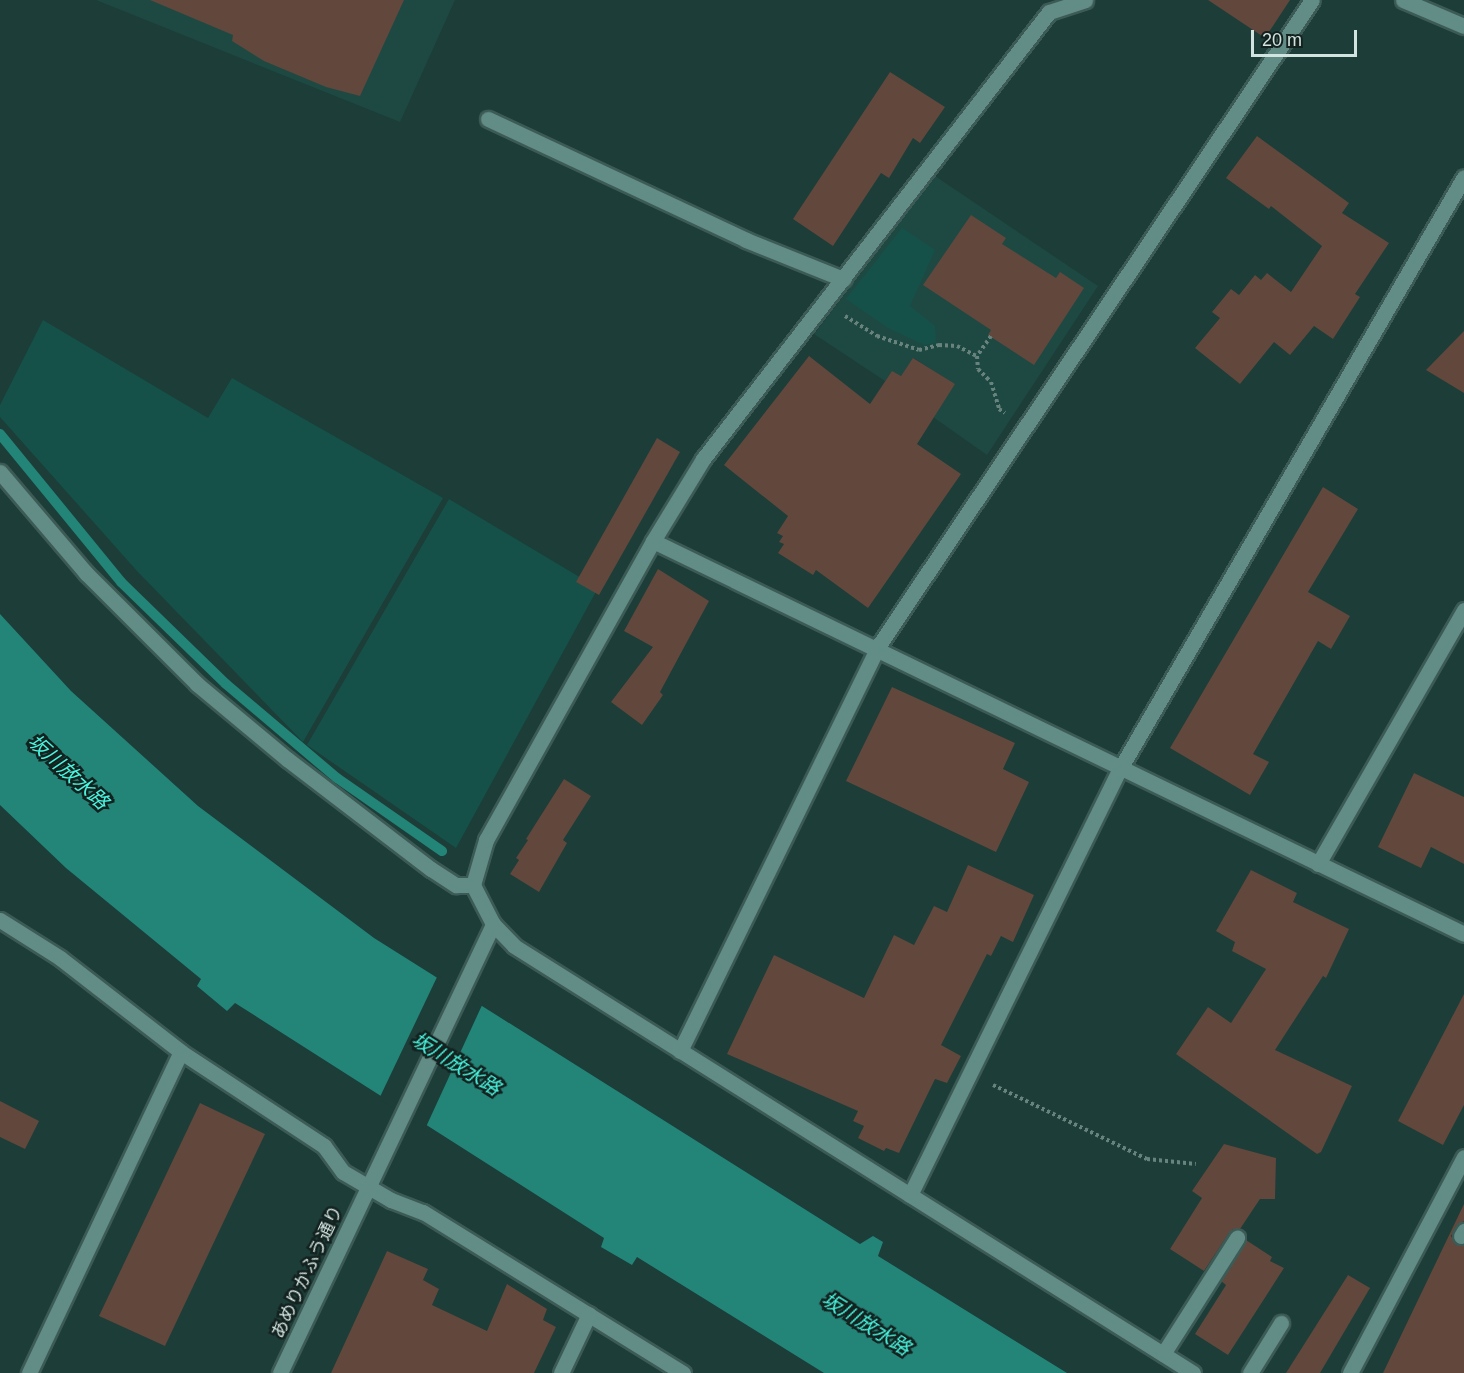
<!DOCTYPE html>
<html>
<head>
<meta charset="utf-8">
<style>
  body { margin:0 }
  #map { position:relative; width:1464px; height:1373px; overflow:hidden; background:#1c3d38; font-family:Arial,"Noto Sans JP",sans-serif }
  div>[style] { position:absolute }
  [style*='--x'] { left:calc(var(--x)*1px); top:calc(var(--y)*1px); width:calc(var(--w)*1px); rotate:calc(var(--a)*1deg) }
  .built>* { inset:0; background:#1e4943 }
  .green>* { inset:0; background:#155149 }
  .water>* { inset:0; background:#238478 }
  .pier>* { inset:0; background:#1c3d38 }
  .stream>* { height:10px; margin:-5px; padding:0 5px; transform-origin:5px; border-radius:5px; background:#238478 }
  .building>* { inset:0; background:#61473c }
  .path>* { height:4px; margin-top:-2px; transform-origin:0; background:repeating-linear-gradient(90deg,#68837e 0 3px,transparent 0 6px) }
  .roads { filter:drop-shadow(2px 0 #3d5b56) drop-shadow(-2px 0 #3d5b56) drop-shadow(0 2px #3d5b56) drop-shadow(0 -2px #3d5b56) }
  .minor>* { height:15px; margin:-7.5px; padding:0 7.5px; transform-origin:7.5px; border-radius:7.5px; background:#618d86 }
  span { translate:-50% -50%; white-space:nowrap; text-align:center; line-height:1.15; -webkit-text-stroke:5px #13211f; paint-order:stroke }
  .street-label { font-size:18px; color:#d2e4e0 }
  .water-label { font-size:20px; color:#48f6df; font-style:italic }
  .scale { position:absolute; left:1251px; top:30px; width:106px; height:27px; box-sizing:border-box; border:3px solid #d2e4e0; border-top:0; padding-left:8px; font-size:18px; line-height:21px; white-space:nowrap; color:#d2e4e0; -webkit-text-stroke:4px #13211f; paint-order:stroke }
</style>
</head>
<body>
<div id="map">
  <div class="built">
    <i style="clip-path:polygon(96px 0,455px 0,400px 122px)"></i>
    <i style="clip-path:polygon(935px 176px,1098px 286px,987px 455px,933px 417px,954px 384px,914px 358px,901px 376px,892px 372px,885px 381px,814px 334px)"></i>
  </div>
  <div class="green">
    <i style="clip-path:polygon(902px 228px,935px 250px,910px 306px,935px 326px,936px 343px,924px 345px,888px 328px,846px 299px)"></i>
    <i style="clip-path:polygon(43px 320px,208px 418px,232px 378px,443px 498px,303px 742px,137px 571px,0 417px,0 405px)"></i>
    <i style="clip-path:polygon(449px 499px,598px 588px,456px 848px,307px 745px)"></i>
  </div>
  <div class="water">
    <i style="clip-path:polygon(0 614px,71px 691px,198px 806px,374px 938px,860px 1244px,873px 1236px,883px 1242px,878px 1256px,1067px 1373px,824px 1373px,637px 1257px,632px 1265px,601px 1247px,604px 1238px,235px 1003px,227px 1011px,197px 986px,201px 979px,66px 868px,0 805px)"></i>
  </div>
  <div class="pier">
    <i style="clip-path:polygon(438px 975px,483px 1003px,425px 1129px,379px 1099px)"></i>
  </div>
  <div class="stream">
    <i style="--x:0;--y:434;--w:191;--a:50.7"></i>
    <i style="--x:121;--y:582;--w:146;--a:44.2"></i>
    <i style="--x:226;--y:684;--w:145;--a:40.3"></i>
    <i style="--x:337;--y:778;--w:128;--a:34.8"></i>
  </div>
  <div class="building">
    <i style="clip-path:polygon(150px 0,404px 0,360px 96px,326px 87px,264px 61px,232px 41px,233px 35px)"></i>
    <i style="clip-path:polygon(1208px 0,1290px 0,1265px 38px)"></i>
    <i style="clip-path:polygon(890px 72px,945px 107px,920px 143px,913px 138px,889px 178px,881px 173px,833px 246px,793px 219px)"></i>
    <i style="clip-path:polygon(1257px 136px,1349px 203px,1342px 213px,1389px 243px,1355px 294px,1360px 297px,1333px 339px,1314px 326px,1290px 355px,1274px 342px,1240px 384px,1195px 348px,1220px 318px,1212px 312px,1231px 289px,1239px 295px,1255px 275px,1261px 280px,1267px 273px,1291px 292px,1322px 246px,1271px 206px,1269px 209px,1226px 178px)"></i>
    <i style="clip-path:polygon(971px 215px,1006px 238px,1002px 244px,1056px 278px,1060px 272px,1084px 288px,1034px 365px,988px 335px,991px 330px,923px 285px)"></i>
    <i style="clip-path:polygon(1464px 331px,1464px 393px,1426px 370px)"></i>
    <i style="clip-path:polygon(809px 356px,870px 404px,892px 371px,901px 376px,913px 358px,955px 384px,917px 444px,961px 474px,868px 608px,816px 570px,813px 575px,778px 553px,784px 544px,779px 542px,783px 536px,777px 533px,788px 516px,724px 465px)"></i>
    <i style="clip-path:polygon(657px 438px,680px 452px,599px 595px,576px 582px)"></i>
    <i style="clip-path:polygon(1323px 487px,1358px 509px,1308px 592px,1350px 616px,1331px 649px,1318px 641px,1253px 754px,1269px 762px,1250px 795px,1170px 748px)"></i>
    <i style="clip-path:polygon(658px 569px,709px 601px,660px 692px,663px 695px,642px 725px,611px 702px,653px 647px,624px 631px)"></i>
    <i style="clip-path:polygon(892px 687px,1015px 743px,1003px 769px,1029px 782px,996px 852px,846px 781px)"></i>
    <i style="clip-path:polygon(1414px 773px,1464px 797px,1464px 864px,1431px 847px,1421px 868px,1378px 847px)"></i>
    <i style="clip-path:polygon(564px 779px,591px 796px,563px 840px,567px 843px,539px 892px,510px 874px,519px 860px,516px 858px,528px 840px,526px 839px)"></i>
    <i style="clip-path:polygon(968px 865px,1034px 895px,1013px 942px,1001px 936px,991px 956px,987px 954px,941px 1045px,961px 1056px,947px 1083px,935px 1079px,899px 1153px,886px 1148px,884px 1151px,858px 1138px,864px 1126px,853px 1121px,858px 1111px,727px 1054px,774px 955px,864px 998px,894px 935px,914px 945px,934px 906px,947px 912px)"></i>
    <i style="clip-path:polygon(1251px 870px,1297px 893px,1293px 902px,1349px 929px,1326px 978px,1323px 976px,1275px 1050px,1352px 1086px,1321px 1152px,1317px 1154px,1176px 1054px,1208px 1007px,1231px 1023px,1266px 969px,1232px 951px,1235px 942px,1216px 931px)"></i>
    <i style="clip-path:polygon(1464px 994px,1464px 1105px,1443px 1145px,1398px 1121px)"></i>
    <i style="clip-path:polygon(0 1101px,39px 1121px,25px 1149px,0 1137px)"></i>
    <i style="clip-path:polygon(200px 1103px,265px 1134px,165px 1346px,99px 1316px)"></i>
    <i style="clip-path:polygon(1224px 1144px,1276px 1158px,1275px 1199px,1260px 1199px,1240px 1229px,1233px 1229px,1229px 1233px,1204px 1271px,1170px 1249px,1202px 1198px,1192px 1191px)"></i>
    <i style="clip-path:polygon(1464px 1204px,1464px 1221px,1456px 1226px,1451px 1236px,1456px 1244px,1464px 1245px,1464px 1373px,1383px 1373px)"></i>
    <i style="clip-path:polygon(1246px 1240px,1272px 1257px,1270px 1261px,1284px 1268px,1228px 1355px,1195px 1334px,1226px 1285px,1221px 1281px)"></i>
    <i style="clip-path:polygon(387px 1251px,428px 1269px,423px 1280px,439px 1289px,432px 1305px,487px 1331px,507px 1284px,547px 1309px,543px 1320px,556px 1327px,534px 1373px,331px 1373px)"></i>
    <i style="clip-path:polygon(1348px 1275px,1370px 1288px,1320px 1373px,1286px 1373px)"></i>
  </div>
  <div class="path">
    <i style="--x:845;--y:316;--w:38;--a:32"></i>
    <i style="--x:877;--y:336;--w:44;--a:18.4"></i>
    <i style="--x:919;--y:350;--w:21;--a:-14"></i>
    <i style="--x:939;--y:345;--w:18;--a:3"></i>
    <i style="--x:957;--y:346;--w:22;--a:27"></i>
    <i style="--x:991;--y:336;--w:24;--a:125"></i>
    <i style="--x:977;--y:356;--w:13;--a:86"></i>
    <i style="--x:978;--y:369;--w:18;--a:45"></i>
    <i style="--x:991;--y:382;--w:28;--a:73"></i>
    <i style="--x:999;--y:409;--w:7;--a:34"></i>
    <i style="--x:993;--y:1085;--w:171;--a:25.7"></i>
    <i style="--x:1147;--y:1159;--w:49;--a:5.8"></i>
  </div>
  <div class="roads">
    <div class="minor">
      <i style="--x:1403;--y:0;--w:66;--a:23.1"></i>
      <i style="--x:488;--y:119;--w:285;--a:25.1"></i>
      <i style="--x:746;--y:240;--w:105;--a:21.9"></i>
      <i style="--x:0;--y:472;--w:133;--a:49.6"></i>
      <i style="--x:86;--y:573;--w:157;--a:45"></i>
      <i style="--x:197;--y:684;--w:117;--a:39.8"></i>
      <i style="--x:287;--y:759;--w:181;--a:37.4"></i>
      <i style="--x:431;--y:869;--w:30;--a:33"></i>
      <i style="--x:456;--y:885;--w:17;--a:0"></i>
      <i style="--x:473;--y:885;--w:44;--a:62.9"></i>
      <i style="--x:493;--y:924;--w:30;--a:46"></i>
      <i style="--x:514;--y:946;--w:802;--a:32.16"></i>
      <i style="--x:653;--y:541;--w:901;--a:25.85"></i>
      <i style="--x:1318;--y:864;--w:293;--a:-60.1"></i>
      <i style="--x:473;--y:885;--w:47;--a:-73.9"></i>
      <i style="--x:486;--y:840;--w:342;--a:-60.8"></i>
      <i style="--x:653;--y:541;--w:96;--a:-58.6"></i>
      <i style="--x:703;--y:459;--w:565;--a:-52.26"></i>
      <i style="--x:1049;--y:12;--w:38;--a:-18"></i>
      <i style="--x:0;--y:920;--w:71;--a:32.3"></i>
      <i style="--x:60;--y:958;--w:153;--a:37.8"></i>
      <i style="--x:181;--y:1052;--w:171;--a:33.3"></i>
      <i style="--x:324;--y:1146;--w:32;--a:54"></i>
      <i style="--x:343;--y:1172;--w:56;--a:30.3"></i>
      <i style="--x:391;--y:1200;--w:34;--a:21"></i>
      <i style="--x:423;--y:1212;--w:306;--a:31.8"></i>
      <i style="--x:680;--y:1051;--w:449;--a:-63.9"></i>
      <i style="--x:877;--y:648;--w:780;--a:-56.13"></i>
      <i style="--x:910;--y:1195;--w:477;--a:-63.8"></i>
      <i style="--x:1121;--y:767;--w:682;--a:-59.83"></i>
      <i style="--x:1461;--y:1236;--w:6;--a:-59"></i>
      <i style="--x:1163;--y:1354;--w:138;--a:-57.5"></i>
      <i style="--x:29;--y:1373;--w:355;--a:-64.7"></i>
      <i style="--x:280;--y:1373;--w:497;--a:-64.6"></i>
      <i style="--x:561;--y:1373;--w:65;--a:-64.6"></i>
      <i style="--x:1250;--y:1373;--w:59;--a:-58.2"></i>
      <i style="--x:1350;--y:1373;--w:244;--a:-62.2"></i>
    </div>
  </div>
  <div class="street-label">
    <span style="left:307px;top:1272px;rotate:-65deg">あめりかふう通り</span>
  </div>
  <div class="water-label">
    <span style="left:68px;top:772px;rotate:42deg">坂川放水路</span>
    <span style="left:456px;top:1064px;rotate:32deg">坂川放水路</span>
    <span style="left:866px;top:1324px;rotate:32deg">坂川放水路</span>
  </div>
  <div class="scale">20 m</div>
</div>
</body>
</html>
